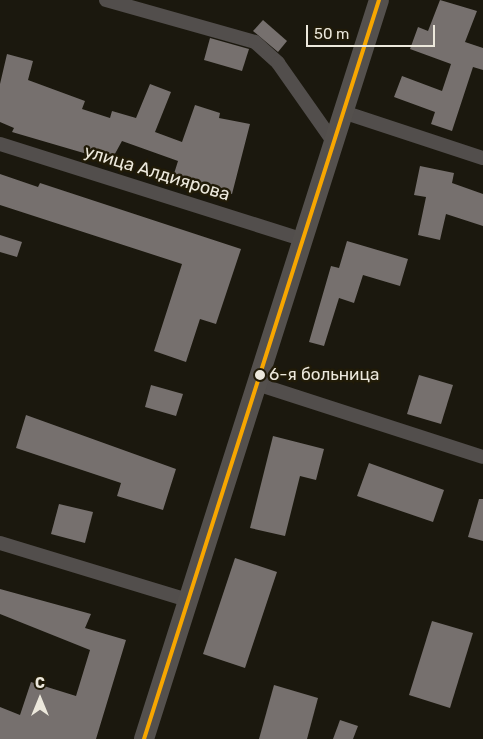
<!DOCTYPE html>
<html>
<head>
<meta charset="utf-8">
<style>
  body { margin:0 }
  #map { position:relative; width:483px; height:739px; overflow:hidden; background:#1b180e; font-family:Rubik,sans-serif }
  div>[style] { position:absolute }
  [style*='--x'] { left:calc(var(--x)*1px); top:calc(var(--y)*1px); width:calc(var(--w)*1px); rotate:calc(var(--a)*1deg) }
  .building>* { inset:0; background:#76706e }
  .street>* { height:14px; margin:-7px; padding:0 7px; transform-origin:7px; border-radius:7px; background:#524e4c }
  .secondary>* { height:20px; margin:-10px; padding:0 10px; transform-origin:10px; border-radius:10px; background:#54504d }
  .bus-1>* { height:4px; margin:-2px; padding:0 2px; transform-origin:2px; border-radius:2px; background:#f7a600 }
  .dots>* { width:14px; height:14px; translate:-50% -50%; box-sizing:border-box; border:2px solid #211b08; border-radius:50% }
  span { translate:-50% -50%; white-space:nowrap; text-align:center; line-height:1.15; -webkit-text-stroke:5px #211b08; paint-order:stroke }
  .bus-label { font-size:17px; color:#ece8dc }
  .left { translate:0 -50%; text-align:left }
  .street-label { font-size:18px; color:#ece8dc }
  .north { position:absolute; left:15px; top:674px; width:50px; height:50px; -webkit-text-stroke:4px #211b08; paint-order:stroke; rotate:0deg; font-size:14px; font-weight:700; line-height:20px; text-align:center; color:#ece8dc }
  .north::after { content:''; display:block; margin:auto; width:18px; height:22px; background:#ece8dc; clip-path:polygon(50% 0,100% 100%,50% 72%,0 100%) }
  .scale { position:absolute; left:306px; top:25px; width:129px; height:22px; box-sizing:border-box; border:2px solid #ece8dc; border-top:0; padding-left:6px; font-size:15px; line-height:18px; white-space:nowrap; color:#ece8dc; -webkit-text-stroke:4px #211b08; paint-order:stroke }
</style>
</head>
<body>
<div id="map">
  <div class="building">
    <i style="clip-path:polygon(440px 0,477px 11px,465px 42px,483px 48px,483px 70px,473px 67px,452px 131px,431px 124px,435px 112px,394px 97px,402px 76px,442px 91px,451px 64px,410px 49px,418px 27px,428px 31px)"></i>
    <i style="clip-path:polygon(263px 20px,287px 41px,278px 52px,253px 31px)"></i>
    <i style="clip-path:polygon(210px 38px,249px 49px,242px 71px,204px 60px)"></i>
    <i style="clip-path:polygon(7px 54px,33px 61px,28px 80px,85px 101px,82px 109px,110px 118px,112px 111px,136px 118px,150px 84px,171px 92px,155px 132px,182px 142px,195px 105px,220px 113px,219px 118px,250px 124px,232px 194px,173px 177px,178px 161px,122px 141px,111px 161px,12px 132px,14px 128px,0 122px,0 84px)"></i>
    <i style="clip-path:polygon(420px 166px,454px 173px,452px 183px,483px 194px,483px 226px,446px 214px,440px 240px,418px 235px,426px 197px,414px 195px)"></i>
    <i style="clip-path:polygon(0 174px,38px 187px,40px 183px,241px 249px,216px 324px,200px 319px,186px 362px,154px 351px,182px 264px,0 205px)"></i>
    <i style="clip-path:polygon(0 235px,22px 242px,17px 257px,0 252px)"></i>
    <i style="clip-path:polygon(347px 241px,408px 259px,400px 286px,363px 275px,354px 303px,339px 298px,324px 346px,309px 342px,331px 266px,339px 268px)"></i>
    <i style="clip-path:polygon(419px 375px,453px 385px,441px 424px,407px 414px)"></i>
    <i style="clip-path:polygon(151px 385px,183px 394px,176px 416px,145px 407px)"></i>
    <i style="clip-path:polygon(26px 415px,176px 469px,163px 510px,117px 496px,121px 483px,16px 448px)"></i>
    <i style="clip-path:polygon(273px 436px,324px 449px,316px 480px,300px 476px,285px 536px,250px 528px)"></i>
    <i style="clip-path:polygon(369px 463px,444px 490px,433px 522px,357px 496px)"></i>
    <i style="clip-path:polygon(479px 499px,483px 499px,483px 541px,468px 537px)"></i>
    <i style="clip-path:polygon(59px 504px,93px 512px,85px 543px,51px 534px)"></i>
    <i style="clip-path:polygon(235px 558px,277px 572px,245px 668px,203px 654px)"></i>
    <i style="clip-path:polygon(0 589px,91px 614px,85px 628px,126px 640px,96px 739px,0 739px,0 707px,20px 715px,31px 682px,76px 696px,90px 650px,0 614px)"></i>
    <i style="clip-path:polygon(432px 621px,473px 633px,450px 708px,409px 695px)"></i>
    <i style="clip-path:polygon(274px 685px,318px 698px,307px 739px,259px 739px)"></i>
    <i style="clip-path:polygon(340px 720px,358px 726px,353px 739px,333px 739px)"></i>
  </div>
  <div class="street">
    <i style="--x:106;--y:0;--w:155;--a:15.7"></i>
    <i style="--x:255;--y:42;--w:31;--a:42"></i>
    <i style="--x:278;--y:63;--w:99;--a:54.9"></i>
    <i style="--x:346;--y:113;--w:144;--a:18.2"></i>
    <i style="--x:0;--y:144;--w:317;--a:17.5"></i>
    <i style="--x:257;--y:384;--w:237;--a:17.9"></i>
    <i style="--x:0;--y:543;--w:196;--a:16.9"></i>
  </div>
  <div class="secondary">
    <i style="--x:144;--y:739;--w:775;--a:-72.36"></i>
  </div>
  <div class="bus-1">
    <i style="--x:144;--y:739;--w:775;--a:-72.36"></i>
  </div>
  <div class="dots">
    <i style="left:260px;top:375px;background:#ece8dc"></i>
  </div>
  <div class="bus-label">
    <span class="left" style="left:269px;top:375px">6-я больница</span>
  </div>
  <div class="street-label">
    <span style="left:157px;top:173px;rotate:17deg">улица Алдиярова</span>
  </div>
  <div class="north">С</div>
  <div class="scale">50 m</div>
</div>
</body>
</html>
